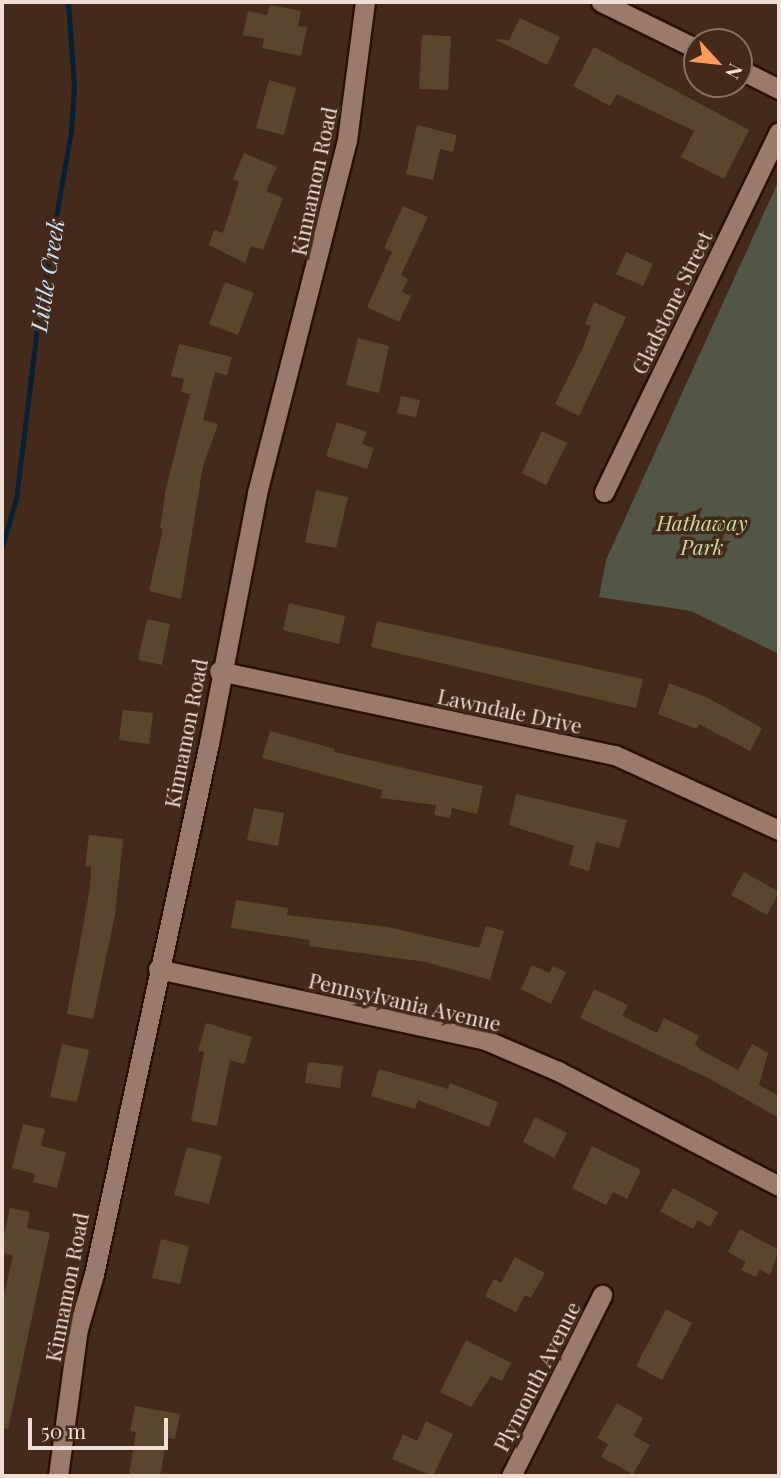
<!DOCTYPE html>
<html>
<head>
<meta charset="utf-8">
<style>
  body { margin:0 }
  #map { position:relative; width:781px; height:1478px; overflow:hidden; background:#442a1a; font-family:"Playfair Display",serif }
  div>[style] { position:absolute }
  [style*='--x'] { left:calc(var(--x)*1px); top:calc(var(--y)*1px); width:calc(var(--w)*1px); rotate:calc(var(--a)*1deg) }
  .green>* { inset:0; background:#515744 }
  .stream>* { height:5px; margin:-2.5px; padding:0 2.5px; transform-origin:2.5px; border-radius:2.5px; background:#042234 }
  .building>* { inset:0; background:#58472d }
  .roads { filter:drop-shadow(2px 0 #291203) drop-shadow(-2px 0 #291203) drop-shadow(0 2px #291203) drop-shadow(0 -2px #291203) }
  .minor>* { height:19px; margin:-9.5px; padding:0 9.5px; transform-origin:9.5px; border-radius:9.5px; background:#9a7b69 }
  span { translate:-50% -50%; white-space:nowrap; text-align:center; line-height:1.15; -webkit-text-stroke:7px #442a1a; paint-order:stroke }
  .street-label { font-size:21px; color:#f0ded4 }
  .park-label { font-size:21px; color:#c9d9a0; font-style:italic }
  .water-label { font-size:23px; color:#c4e5fc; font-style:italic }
  .frame { position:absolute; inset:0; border:4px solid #f0ded4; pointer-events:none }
  .north { position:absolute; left:683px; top:28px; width:70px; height:70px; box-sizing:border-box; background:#442a1a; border:2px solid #897264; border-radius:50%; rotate:117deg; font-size:19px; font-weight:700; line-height:28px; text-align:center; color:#f0ded4 }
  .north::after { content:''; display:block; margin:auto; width:24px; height:32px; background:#ff9a5b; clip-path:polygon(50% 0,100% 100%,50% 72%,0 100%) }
  .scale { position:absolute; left:28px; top:1418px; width:140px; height:32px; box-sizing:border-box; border:4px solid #f0ded4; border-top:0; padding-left:9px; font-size:21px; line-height:24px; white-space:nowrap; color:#f0ded4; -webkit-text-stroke:5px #442a1a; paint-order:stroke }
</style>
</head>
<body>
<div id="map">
  <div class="green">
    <i style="clip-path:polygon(779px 180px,779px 654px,691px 611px,599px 597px,606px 560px)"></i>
  </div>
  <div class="stream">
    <i style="--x:2;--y:546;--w:49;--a:-73.4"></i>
    <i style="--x:16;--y:499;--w:180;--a:-83"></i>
    <i style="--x:38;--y:320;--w:193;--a:-80.1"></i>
    <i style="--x:71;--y:130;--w:44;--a:-86.1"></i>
    <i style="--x:74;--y:86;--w:84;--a:-94.1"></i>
  </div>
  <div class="building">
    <i style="clip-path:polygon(270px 5px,301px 11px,298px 26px,307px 27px,301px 56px,262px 48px,264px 39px,243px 35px,248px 11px,267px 15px)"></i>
    <i style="clip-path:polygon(520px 18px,560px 37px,547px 65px,494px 39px,509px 40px)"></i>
    <i style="clip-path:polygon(422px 35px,451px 36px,448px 90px,419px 89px)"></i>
    <i style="clip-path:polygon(594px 47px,749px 130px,724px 179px,681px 157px,694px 131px,617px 94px,610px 106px,573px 86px)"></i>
    <i style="clip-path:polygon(269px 80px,296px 88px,284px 135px,256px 128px)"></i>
    <i style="clip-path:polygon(417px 125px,457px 135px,453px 152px,440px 149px,433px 180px,406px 174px)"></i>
    <i style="clip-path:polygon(244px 153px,277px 167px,266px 191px,283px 198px,263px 250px,251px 246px,245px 263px,209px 245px,214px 230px,223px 233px,239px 182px,233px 179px)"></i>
    <i style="clip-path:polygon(403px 206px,428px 217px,401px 275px,408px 279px,402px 292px,411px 296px,399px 322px,367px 307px,392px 252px,384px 248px)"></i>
    <i style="clip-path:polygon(626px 252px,653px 264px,643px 286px,616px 274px)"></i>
    <i style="clip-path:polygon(225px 282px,254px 293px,238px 335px,209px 324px)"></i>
    <i style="clip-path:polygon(594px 302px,626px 317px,579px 416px,555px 404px,583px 347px,591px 326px,585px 324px)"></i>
    <i style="clip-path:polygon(358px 338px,389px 346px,379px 393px,346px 385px)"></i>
    <i style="clip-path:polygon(179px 344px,232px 357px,227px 375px,215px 372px,203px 420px,218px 424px,203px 466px,181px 599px,149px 591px,163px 529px,160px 528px,166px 488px,190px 394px,181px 392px,184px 379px,171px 376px)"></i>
    <i style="clip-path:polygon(401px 396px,420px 400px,416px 417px,397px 413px)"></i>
    <i style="clip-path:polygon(337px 422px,367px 432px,362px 444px,374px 448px,367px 469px,326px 456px)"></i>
    <i style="clip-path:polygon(542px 431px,567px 443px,546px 485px,522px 473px)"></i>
    <i style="clip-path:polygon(316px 490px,348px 497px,336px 548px,305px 542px)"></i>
    <i style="clip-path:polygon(289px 603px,345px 616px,339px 644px,283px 630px)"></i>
    <i style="clip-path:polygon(147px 619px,170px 624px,162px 665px,138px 660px)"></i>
    <i style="clip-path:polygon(377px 621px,643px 679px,636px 708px,371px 647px)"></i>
    <i style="clip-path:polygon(669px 683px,708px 698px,762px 728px,750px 751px,699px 724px,697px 729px,658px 714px)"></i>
    <i style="clip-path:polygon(123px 710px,153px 713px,149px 744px,119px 740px)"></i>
    <i style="clip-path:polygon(270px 731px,335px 749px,334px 752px,483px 786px,477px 814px,452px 808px,450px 818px,434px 815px,436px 805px,381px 798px,382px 790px,262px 758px)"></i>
    <i style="clip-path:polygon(516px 794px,627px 820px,619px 848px,596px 842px,589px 871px,569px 865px,574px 846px,509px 825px)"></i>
    <i style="clip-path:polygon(254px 808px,284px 813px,278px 846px,247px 840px)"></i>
    <i style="clip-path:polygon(89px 835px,123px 839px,115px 915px,93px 1019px,67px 1014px,90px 888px,91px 867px,85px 866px)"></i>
    <i style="clip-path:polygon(744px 872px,779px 892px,767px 915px,731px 895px)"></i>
    <i style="clip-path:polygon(236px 900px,288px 908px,287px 915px,388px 927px,479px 948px,486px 926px,504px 931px,490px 980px,426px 962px,309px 946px,310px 940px,231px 928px)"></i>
    <i style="clip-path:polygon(532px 965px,549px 973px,553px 966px,566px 972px,551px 1004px,521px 989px)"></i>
    <i style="clip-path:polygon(594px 989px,628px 1005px,622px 1016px,657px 1033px,664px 1018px,699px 1036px,695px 1044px,701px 1050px,738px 1070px,752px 1044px,768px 1053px,759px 1085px,779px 1096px,779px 1118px,710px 1079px,580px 1018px)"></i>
    <i style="clip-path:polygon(206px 1023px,252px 1037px,244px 1064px,230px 1060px,217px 1126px,191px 1121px,204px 1052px,198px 1051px)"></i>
    <i style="clip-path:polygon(62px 1044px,89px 1050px,77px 1102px,50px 1097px)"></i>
    <i style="clip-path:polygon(308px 1062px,343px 1066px,340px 1088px,305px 1083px)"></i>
    <i style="clip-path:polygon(379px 1069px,448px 1089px,450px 1083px,498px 1102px,489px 1127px,418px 1100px,415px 1109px,371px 1096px)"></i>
    <i style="clip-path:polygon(535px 1117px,567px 1133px,554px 1158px,523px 1142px)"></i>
    <i style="clip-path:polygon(23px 1124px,45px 1129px,41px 1146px,66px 1152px,57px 1188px,33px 1182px,35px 1174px,12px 1168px)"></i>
    <i style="clip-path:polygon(592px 1146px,641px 1170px,627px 1199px,613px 1192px,606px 1205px,572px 1188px)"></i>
    <i style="clip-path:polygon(187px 1147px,222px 1156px,209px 1204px,174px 1195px)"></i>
    <i style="clip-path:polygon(673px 1188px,718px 1212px,710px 1227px,698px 1220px,693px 1229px,660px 1211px)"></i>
    <i style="clip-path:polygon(10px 1208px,30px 1212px,27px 1228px,50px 1233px,8px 1429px,2px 1428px,2px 1303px,13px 1255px,2px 1253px,2px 1244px)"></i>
    <i style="clip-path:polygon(740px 1229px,779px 1250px,770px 1275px,760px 1269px,756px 1277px,741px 1270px,746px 1262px,728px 1252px)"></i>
    <i style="clip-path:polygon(161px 1239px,189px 1246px,180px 1284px,152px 1278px)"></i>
    <i style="clip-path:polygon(515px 1257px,545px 1273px,531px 1298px,525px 1295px,516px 1312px,485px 1296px,494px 1279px,501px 1283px)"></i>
    <i style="clip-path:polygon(666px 1309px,692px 1323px,662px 1380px,636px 1366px)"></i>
    <i style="clip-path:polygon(466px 1340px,511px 1363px,502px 1381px,491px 1376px,471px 1407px,440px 1392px)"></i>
    <i style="clip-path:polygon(617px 1403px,643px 1418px,634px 1436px,650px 1445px,633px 1474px,601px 1457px,608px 1444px,597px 1438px)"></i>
    <i style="clip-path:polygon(135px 1406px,180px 1414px,175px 1439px,167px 1438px,160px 1476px,129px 1476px,136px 1432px,130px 1431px)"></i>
    <i style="clip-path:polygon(426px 1421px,453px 1434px,433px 1476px,392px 1459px,403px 1434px,417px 1441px)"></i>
  </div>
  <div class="roads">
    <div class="minor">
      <i style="--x:601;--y:2;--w:107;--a:26.1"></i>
      <i style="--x:739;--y:69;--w:45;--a:26.6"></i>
      <i style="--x:604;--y:492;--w:400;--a:-64.1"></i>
      <i style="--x:219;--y:671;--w:405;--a:12"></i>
      <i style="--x:615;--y:755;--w:180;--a:24.6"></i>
      <i style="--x:158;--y:969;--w:332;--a:12.2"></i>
      <i style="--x:483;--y:1039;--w:82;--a:23.1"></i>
      <i style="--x:558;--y:1071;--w:249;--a:27.5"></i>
      <i style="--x:58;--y:1476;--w:148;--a:-82.3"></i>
      <i style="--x:78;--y:1329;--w:57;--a:-73.8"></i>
      <i style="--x:94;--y:1274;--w:543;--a:-77.78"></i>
      <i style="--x:209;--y:743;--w:255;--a:-79.1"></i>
      <i style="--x:257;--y:493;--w:364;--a:-75.7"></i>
      <i style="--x:347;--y:140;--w:139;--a:-82.6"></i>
      <i style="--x:511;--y:1476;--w:203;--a:-63.3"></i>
    </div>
  </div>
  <div class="street-label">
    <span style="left:313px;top:181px;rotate:-78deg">Kinnamon Road</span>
    <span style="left:671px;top:302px;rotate:-64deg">Gladstone Street</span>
    <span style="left:510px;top:710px;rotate:12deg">Lawndale Drive</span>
    <span style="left:185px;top:733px;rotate:-79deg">Kinnamon Road</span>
    <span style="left:405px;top:1001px;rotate:13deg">Pennsylvania Avenue</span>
    <span style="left:66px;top:1287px;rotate:-79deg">Kinnamon Road</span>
    <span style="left:536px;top:1376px;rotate:-63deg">Plymouth Avenue</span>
  </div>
  <div class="park-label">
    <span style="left:702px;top:534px">Hathaway<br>Park</span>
  </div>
  <div class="water-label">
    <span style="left:47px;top:275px;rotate:-81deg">Little Creek</span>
  </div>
  <div class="frame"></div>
  <div class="north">N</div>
  <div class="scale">50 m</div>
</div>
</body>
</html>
